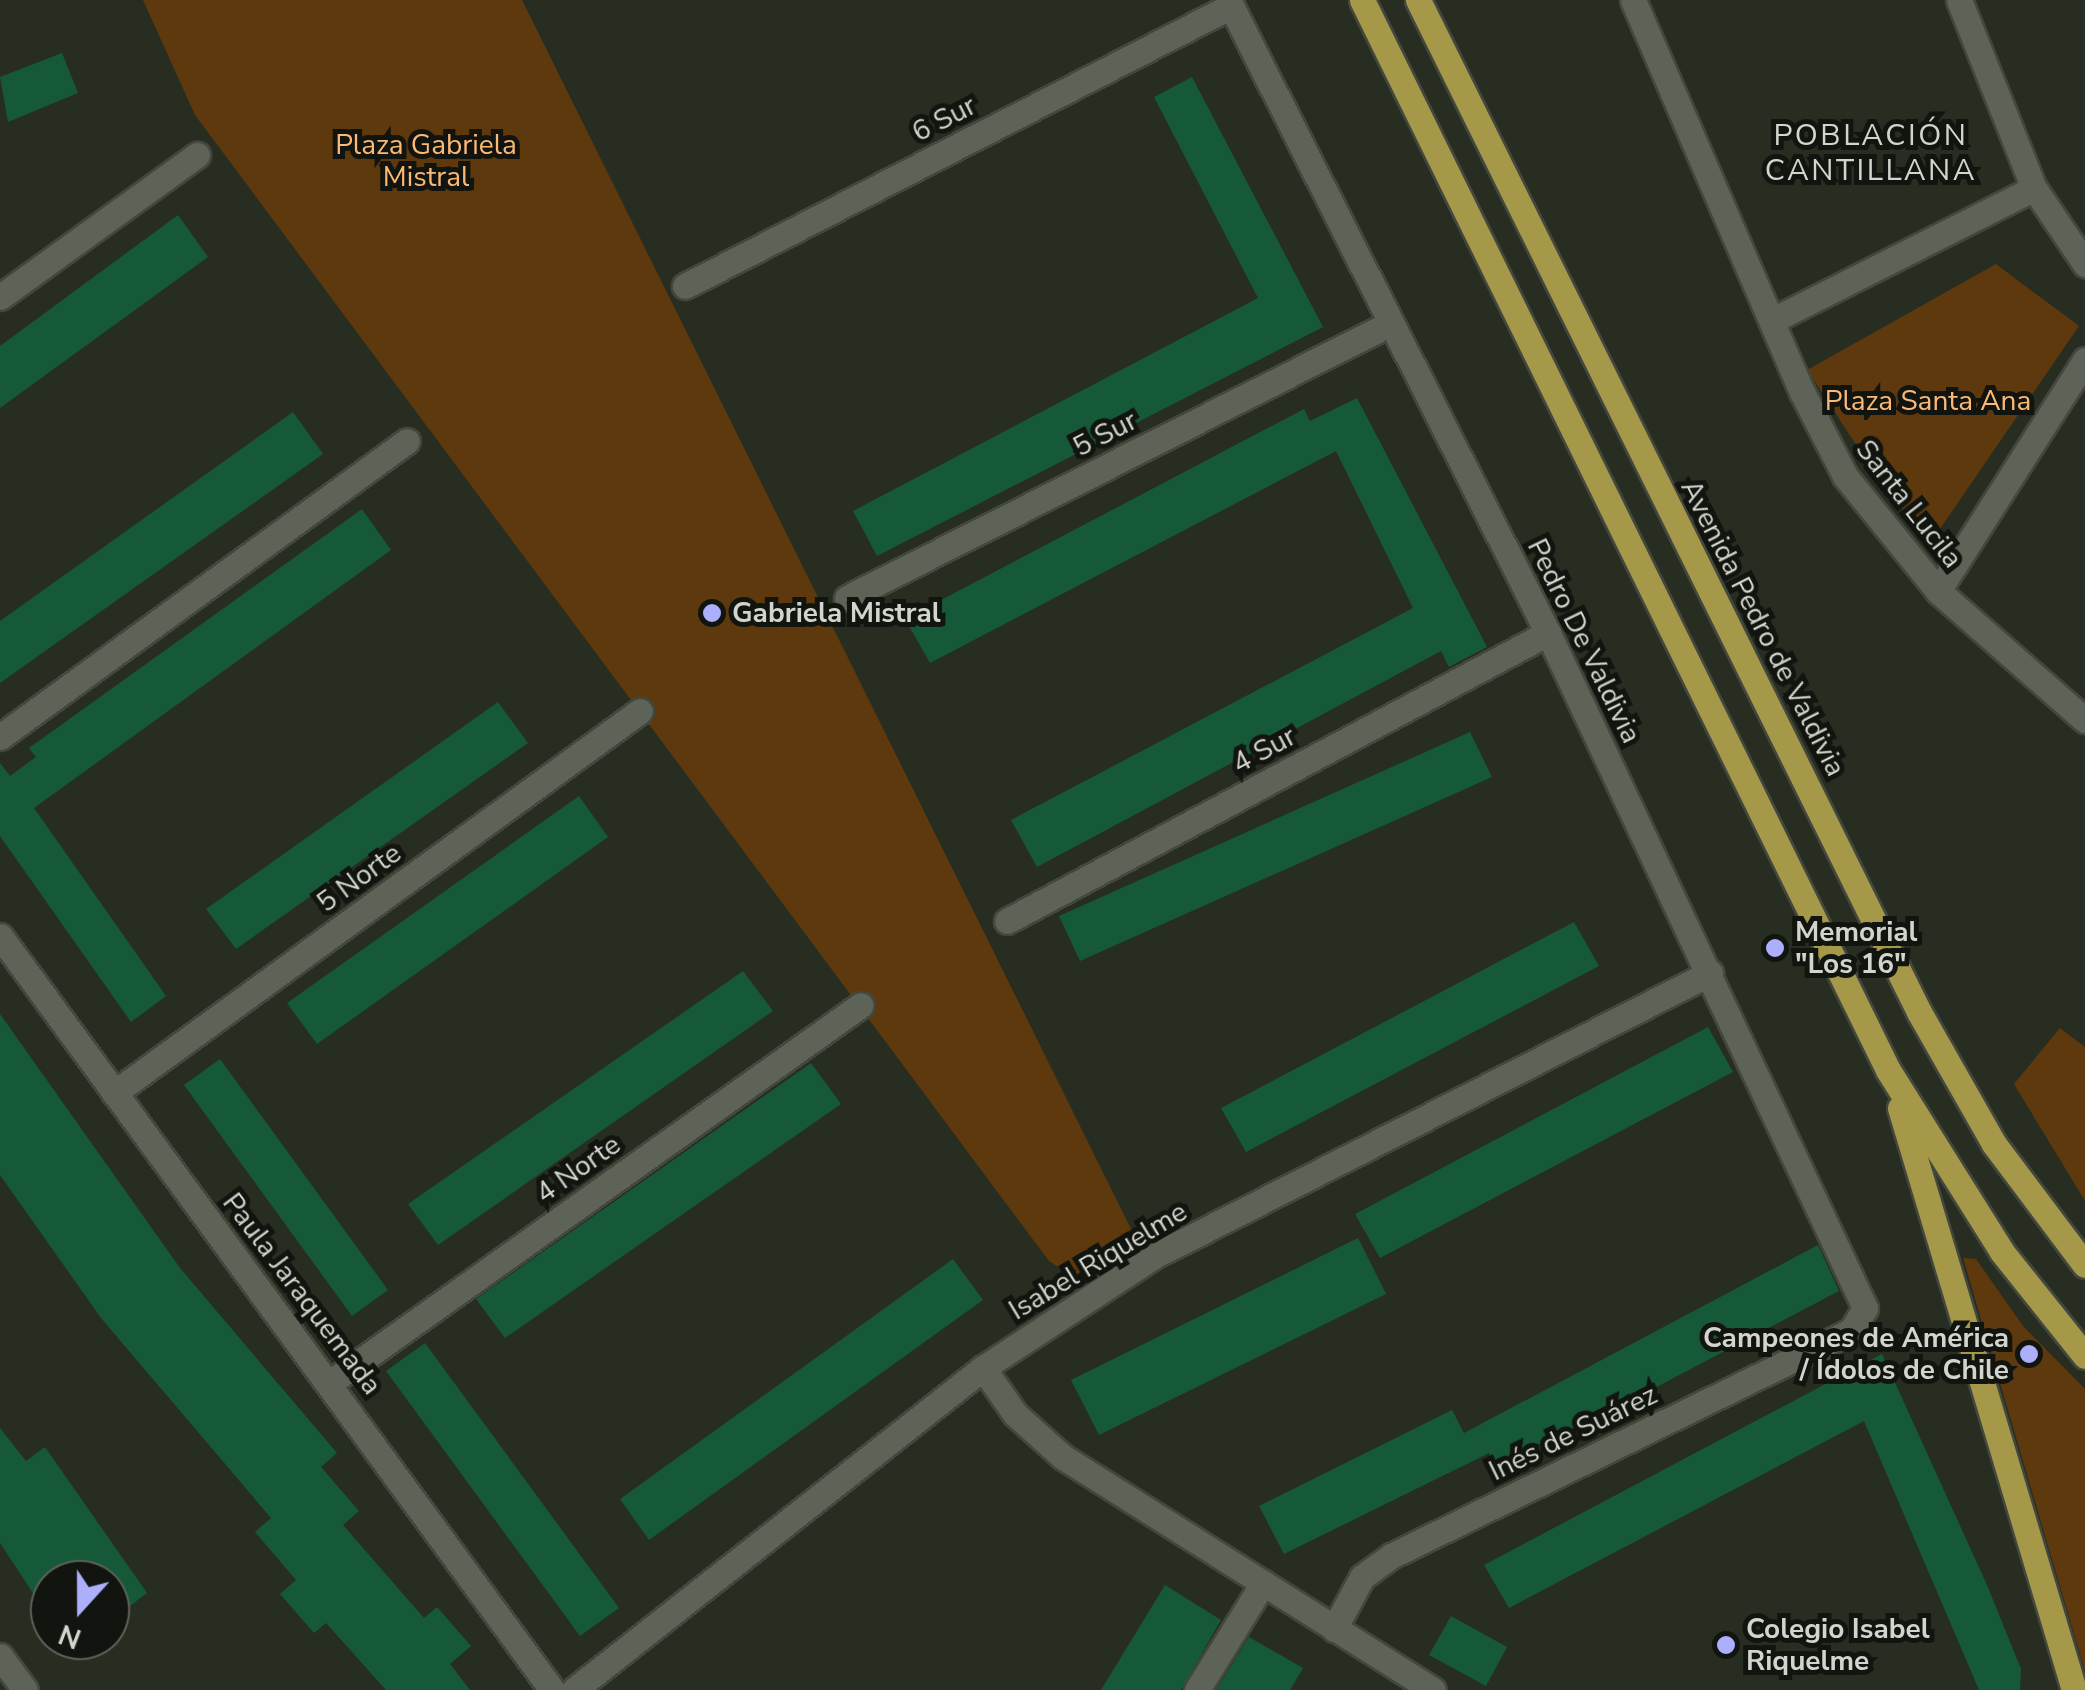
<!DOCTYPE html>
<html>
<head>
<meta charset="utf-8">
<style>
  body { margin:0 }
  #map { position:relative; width:2085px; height:1690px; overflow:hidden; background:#282d21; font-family:"Nunito Sans",sans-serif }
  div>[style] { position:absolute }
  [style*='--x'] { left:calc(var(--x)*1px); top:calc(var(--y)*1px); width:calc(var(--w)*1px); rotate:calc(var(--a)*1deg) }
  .green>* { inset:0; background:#5e390d }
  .building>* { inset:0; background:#165939 }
  .roads { filter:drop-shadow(2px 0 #43473d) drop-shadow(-2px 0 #43473d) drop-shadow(0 2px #43473d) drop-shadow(0 -2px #43473d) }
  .minor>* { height:25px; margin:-12.5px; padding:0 12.5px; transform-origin:12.5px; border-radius:12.5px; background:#5d6356 }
  .tertiary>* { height:25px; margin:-12.5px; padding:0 12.5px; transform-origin:12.5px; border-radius:12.5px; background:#5d6356 }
  .primary>* { height:25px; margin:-12.5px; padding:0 12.5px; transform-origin:12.5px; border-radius:12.5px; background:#a69849 }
  .dots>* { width:28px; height:28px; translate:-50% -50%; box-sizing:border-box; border:5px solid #12140f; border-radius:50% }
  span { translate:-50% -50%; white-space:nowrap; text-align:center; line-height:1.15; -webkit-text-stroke:10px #12140f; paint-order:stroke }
  .street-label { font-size:28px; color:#d1d5cd }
  .park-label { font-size:28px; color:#fcb975 }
  .poi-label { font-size:28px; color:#d1d5cd; font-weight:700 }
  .left { translate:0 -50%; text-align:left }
  .right { translate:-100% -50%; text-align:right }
  .neighbourhood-label { font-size:30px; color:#d1d5cd; letter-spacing:2.5px }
  .north { position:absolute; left:30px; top:1560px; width:100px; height:100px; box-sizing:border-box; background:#12140f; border:2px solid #5e615b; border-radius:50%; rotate:201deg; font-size:28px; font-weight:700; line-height:40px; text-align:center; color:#d1d5cd }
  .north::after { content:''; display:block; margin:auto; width:35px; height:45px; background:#acaffb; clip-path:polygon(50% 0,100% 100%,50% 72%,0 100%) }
</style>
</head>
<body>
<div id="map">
  <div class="green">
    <i style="clip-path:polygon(143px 0,522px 0,1135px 1237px,1075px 1278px,1049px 1261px,195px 115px)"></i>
    <i style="clip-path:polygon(1996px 264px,2079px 326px,1931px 542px,1888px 493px,1807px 370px)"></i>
    <i style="clip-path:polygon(2060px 1028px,2085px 1047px,2085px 1201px,2014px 1084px)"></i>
    <i style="clip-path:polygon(1963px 1258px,1976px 1259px,2023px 1326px,2085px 1389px,2085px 1671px)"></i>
  </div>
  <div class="building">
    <i style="clip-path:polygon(62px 53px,78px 93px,8px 122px,0 77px)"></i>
    <i style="clip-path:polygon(1192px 77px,1323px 327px,877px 556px,853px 511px,1258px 298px,1154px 97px)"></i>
    <i style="clip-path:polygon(178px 215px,208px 257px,0 408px,0 346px)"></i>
    <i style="clip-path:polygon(1357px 398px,1487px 647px,1449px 667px,1441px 651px,1037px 867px,1011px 820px,1413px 608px,1336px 451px,930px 663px,905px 619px,1304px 409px,1310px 421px)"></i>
    <i style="clip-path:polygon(293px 412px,323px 454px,0 683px,0 621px)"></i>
    <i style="clip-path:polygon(362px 509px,391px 550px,34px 808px,166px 996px,131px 1022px,0 836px,0 763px,10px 776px,36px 757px,29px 748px)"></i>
    <i style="clip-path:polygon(498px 702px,528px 743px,236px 949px,206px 909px)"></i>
    <i style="clip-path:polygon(1470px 732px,1492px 777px,1080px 961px,1059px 916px)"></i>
    <i style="clip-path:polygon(579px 796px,608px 837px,317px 1044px,287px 1003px)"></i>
    <i style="clip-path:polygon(1574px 922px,1599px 966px,1246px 1152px,1221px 1108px)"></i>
    <i style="clip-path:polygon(743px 971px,773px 1011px,438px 1245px,408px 1204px)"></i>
    <i style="clip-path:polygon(0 1014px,180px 1268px,337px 1453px,321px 1467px,359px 1511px,343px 1525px,424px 1618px,437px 1607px,471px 1646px,450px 1664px,470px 1690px,386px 1690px,326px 1623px,314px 1633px,280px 1594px,296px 1580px,255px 1532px,271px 1518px,101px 1318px,0 1175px)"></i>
    <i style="clip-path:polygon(1708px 1027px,1733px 1072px,1380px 1258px,1355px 1214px)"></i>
    <i style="clip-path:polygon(220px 1059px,388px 1290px,352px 1316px,184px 1085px)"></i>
    <i style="clip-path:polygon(811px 1063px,841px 1104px,505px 1338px,476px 1299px)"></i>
    <i style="clip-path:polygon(1358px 1238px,1386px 1294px,1099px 1435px,1071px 1380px)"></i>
    <i style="clip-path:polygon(1818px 1245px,1839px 1291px,1499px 1470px,1489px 1453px,1284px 1554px,1259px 1506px,1452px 1410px,1464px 1433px)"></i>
    <i style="clip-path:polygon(953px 1259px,983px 1300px,649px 1540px,620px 1499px)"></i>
    <i style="clip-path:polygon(425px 1343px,619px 1608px,580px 1636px,386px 1371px)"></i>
    <i style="clip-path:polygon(1882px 1354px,1987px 1585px,2021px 1669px,2020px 1690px,1979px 1690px,1864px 1421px,1509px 1608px,1484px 1565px)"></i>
    <i style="clip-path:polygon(0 1428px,26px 1461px,45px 1447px,147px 1593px,110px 1621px,110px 1580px,50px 1580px,50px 1619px,0 1543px)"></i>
    <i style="clip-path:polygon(1165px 1585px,1221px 1620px,1181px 1690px,1101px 1690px)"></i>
    <i style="clip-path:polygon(1451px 1616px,1507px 1647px,1486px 1686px,1429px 1655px)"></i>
    <i style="clip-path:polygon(1249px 1637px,1303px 1668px,1290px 1690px,1216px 1690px)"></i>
  </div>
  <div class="roads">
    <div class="minor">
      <i style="--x:1228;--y:0;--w:709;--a:63.18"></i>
      <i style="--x:1548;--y:633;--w:746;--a:64.84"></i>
      <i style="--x:1865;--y:1308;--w:27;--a:121"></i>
      <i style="--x:1851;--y:1331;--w:512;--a:153.94"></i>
      <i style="--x:1391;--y:1556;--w:36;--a:144"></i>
      <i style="--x:1362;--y:1577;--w:59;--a:118.3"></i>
      <i style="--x:1633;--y:0;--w:427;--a:66.7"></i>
      <i style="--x:1802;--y:392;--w:94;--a:62.9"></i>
      <i style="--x:1845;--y:476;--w:148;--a:51"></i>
      <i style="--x:1938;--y:591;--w:196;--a:41.3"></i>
      <i style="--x:1959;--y:0;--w:202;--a:68.3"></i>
      <i style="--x:2034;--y:188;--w:92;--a:56.1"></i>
      <i style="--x:685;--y:286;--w:614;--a:-27.15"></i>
      <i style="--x:0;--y:297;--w:243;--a:-35.8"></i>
      <i style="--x:1773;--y:320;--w:292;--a:-26.8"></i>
      <i style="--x:1938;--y:591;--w:274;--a:-57.5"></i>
      <i style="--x:847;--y:598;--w:610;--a:-26.82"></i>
      <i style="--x:0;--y:737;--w:503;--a:-36.03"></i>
      <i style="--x:1007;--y:921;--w:613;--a:-28.03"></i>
      <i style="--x:114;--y:1093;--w:650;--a:-35.99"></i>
      <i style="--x:983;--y:1368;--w:56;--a:55.2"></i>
      <i style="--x:1015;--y:1414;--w:64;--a:41.9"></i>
      <i style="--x:1063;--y:1457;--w:437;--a:32.2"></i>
      <i style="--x:331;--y:1382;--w:650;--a:-35.43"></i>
      <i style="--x:0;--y:1656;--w:42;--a:53.7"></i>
      <i style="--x:574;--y:1690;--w:521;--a:-38.21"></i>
      <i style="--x:983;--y:1368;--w:207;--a:-33.2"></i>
      <i style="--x:1156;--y:1255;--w:622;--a:-26.98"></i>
      <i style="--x:1197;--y:1690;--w:126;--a:-58.3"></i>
    </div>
    <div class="tertiary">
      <i style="--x:0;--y:936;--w:934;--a:53.79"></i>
    </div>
    <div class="primary">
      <i style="--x:1362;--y:0;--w:1192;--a:63.82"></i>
      <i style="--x:1888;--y:1070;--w:215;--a:57.9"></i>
      <i style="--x:2002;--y:1252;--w:133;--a:51.4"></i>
      <i style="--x:1418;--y:0;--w:1129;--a:63.66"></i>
      <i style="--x:1919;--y:1012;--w:152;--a:60.4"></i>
      <i style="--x:1994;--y:1144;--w:151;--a:53.1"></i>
      <i style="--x:1900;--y:1108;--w:607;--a:73.35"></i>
    </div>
  </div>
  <div class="dots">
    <i style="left:712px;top:613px;background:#acaffb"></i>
    <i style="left:1775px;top:948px;background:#acaffb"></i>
    <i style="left:2029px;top:1354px;background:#acaffb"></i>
    <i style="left:1726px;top:1645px;background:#acaffb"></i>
  </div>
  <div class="street-label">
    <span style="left:944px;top:119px;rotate:-27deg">6 Sur</span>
    <span style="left:1105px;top:434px;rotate:-27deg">5 Sur</span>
    <span style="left:1909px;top:504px;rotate:52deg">Santa Lucila</span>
    <span style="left:1763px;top:628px;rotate:63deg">Avenida Pedro de Valdivia</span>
    <span style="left:1584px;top:641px;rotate:64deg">Pedro De Valdivia</span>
    <span style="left:1264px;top:750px;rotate:-28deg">4 Sur</span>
    <span style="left:359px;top:878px;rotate:-36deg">5 Norte</span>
    <span style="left:578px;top:1169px;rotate:-35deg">4 Norte</span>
    <span style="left:1098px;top:1261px;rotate:-31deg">Isabel Riquelme</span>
    <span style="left:302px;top:1294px;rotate:53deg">Paula Jaraquemada</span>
    <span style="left:1573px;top:1433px;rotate:-26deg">Inés de Suárez</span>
  </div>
  <div class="park-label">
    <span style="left:426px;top:161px">Plaza Gabriela<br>Mistral</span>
    <span style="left:1928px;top:401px">Plaza Santa Ana</span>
  </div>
  <div class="poi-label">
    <span class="left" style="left:732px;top:613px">Gabriela Mistral</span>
    <span class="left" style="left:1795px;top:948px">Memorial<br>"Los 16"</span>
    <span class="right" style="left:2009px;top:1354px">Campeones de América<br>/ Ídolos de Chile</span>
    <span class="left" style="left:1746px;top:1645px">Colegio Isabel<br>Riquelme</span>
  </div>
  <div class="neighbourhood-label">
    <span style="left:1871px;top:153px">POBLACIÓN<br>CANTILLANA</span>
  </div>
  <div class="north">N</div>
</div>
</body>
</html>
